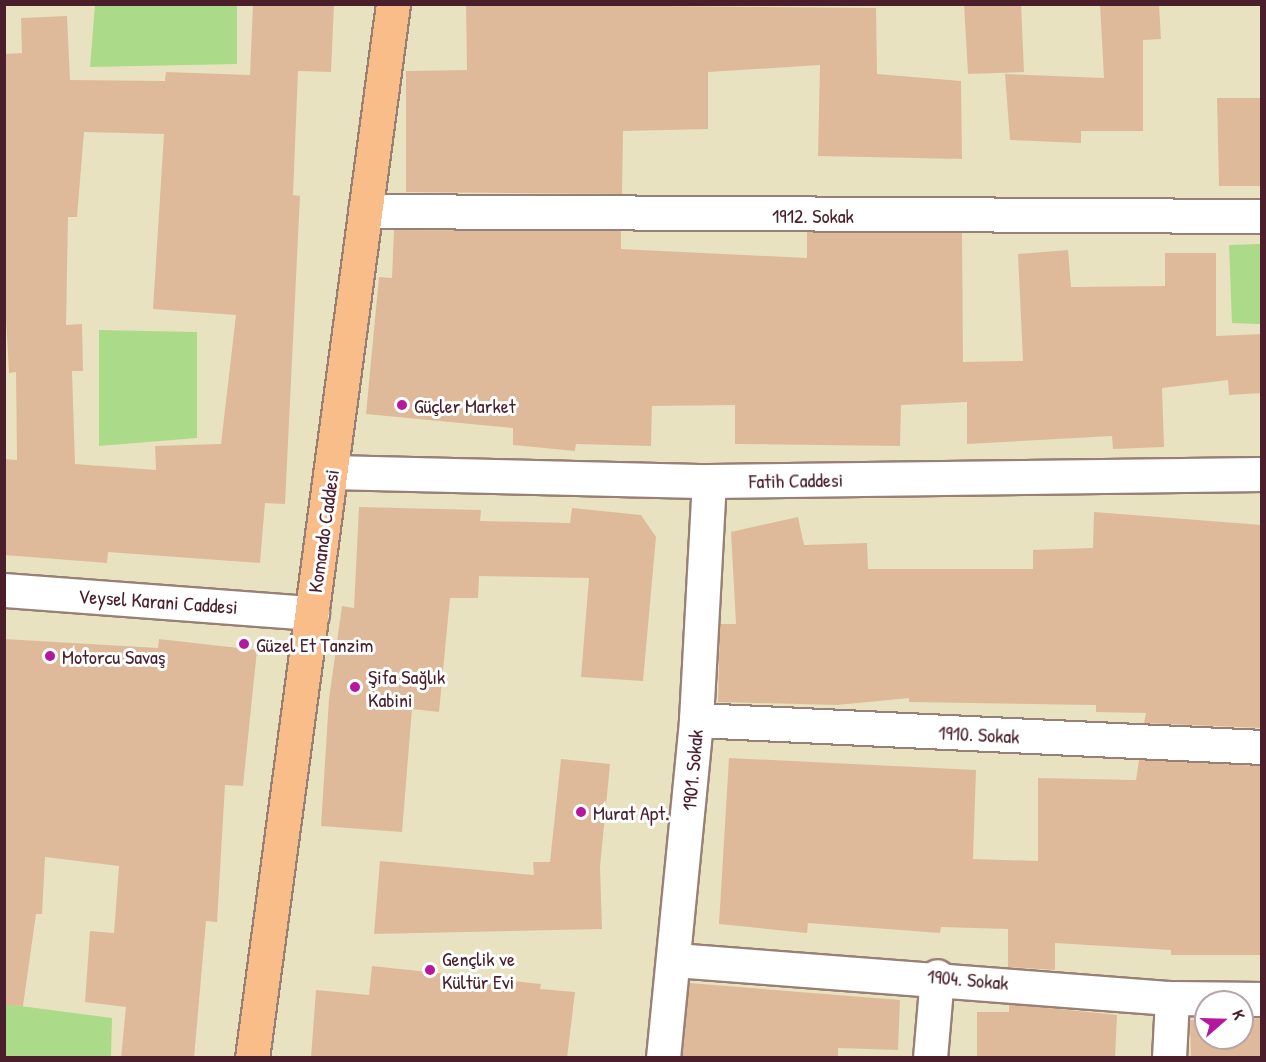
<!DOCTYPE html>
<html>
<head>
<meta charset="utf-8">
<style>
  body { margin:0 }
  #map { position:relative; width:1266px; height:1062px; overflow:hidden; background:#e8e2c0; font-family:"Patrick Hand",sans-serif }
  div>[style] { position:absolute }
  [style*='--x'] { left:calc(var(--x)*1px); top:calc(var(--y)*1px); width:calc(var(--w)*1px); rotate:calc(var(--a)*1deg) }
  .green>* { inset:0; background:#abdb88 }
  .building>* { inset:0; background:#dfba9a }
  .roads { filter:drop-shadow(2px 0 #998076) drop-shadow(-2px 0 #998076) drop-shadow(0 2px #998076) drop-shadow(0 -2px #998076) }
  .minor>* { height:33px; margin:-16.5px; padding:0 16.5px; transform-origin:16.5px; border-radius:16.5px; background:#fff }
  .major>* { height:33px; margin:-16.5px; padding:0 16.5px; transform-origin:16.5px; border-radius:16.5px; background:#f8bd88 }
  .dots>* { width:16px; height:16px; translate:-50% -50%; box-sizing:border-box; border:3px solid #fff; border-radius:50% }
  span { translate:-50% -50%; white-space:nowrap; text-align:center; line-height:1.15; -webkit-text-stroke:6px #fff; paint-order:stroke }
  .street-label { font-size:20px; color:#4a1f2b }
  .poi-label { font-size:20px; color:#4a1f2b }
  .left { translate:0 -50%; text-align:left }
  .frame { position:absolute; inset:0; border:6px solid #4a1f2b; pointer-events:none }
  .north { position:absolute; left:1194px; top:990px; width:60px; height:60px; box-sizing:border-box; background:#fff; border:2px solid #b7a5aa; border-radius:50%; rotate:70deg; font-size:16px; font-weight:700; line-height:24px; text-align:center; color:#4a1f2b }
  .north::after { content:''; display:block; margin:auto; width:21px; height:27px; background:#b5179e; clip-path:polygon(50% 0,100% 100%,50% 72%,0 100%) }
</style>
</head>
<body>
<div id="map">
  <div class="green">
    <i style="clip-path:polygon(95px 5px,237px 5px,237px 64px,90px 67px)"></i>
    <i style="clip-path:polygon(1261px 244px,1261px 324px,1232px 323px,1229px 245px)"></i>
    <i style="clip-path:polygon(99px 330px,197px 332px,197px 438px,99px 446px)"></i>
    <i style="clip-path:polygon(5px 1004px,112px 1018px,111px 1057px,5px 1057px)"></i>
  </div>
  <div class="building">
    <i style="clip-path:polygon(evenodd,253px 4px,334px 4px,331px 72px,298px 71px,293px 195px,300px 196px,285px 504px,265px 503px,260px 563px,108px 552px,107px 563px,4px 555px,4px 459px,17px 460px,16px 372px,9px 373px,4px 282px,4px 54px,22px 53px,21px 18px,67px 16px,70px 80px,165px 81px,166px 72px,250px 75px,253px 4px,84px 132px,164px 134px,153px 309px,236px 315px,221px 444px,155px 446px,156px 470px,75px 464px,72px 371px,83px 371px,82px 324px,66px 325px,68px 217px,77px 217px,84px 132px)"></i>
    <i style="clip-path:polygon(466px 4px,876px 8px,877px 74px,961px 81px,962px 159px,818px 156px,820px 65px,708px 72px,708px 129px,623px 131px,622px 194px,406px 192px,406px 71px,467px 70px)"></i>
    <i style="clip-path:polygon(964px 4px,1021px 4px,1024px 72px,968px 74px)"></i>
    <i style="clip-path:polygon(1100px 4px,1159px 4px,1161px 39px,1143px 40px,1143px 131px,1081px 131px,1081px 143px,1010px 140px,1005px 74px,1104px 78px)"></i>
    <i style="clip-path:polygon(1217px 98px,1262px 98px,1262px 186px,1219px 186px)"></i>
    <i style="clip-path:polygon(394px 230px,621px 231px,621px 249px,807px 258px,807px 232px,962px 233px,963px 362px,1023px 361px,1018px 254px,1068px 250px,1071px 287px,1165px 286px,1165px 253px,1216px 253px,1216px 336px,1262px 334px,1262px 393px,1229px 395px,1228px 380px,1162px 388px,1164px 447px,1113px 449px,1112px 436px,967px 444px,967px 402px,901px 405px,900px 446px,735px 444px,735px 405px,652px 406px,651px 446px,576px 444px,575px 451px,513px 445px,513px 428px,366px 414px,379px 277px,392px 278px)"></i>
    <i style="clip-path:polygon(359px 507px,481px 510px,480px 521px,570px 523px,572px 508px,641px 515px,656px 537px,643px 681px,581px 677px,589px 578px,479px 576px,478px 598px,450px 598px,439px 712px,412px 709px,402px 832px,321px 826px,329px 699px,342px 606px,354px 608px)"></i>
    <i style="clip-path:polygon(1094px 512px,1262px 525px,1262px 728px,1144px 723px,1146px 713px,1096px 712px,1096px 705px,909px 702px,909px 698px,837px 705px,718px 702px,720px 624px,736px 624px,731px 532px,798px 517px,804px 545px,867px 543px,868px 569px,1033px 569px,1033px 550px,1093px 548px)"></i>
    <i style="clip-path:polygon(4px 639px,158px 648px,159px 639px,257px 650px,243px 786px,225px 785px,217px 922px,206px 921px,194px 1058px,121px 1058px,126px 1007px,85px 1002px,90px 931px,114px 933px,119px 866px,45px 857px,42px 914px,36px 914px,23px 1006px,4px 1005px)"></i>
    <i style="clip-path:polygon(729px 758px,976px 770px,973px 859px,1038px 861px,1038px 778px,1136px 780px,1139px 760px,1262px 766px,1262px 955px,1171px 955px,1171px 950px,1055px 943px,1055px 970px,1008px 967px,1008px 929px,941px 927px,940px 933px,808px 923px,807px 933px,719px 924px)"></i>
    <i style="clip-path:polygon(561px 759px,610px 764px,600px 867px,602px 929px,374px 934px,380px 861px,534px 875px,533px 862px,550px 862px)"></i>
    <i style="clip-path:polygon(372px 966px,541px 984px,540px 989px,575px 992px,567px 1058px,311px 1058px,316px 990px,369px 995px)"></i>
    <i style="clip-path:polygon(689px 983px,900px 1000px,898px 1050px,838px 1048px,838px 1058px,682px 1058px)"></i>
    <i style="clip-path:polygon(1009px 1004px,1117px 1015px,1115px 1058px,977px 1058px,977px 1012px,1009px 1012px)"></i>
    <i style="clip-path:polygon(1262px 1018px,1262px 1058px,1191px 1058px,1190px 1020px,1206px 1020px,1206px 1038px,1242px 1038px,1242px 1019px)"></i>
  </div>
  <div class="roads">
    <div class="minor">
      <i style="--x:365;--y:211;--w:897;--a:0.32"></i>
      <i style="--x:331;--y:472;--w:378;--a:1.4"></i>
      <i style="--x:709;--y:481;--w:553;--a:-0.73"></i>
      <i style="--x:4;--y:590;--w:309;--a:4.3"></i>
      <i style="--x:696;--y:720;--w:567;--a:2.73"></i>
      <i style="--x:675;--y:960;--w:498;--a:4.4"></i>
      <i style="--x:1172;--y:998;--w:90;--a:0.6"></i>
      <i style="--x:663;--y:1058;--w:340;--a:-84.4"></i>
      <i style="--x:696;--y:720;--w:239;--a:-86.9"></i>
      <i style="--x:930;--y:1058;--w:82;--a:-85.1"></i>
      <i style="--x:1169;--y:1058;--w:60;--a:-87.1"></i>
    </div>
    <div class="major">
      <i style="--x:252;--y:1058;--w:1063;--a:-82.38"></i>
    </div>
  </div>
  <div class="dots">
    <i style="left:402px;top:405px;background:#b5179e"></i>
    <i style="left:244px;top:644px;background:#b5179e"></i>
    <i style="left:50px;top:656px;background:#b5179e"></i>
    <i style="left:355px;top:687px;background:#b5179e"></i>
    <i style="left:581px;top:812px;background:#b5179e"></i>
    <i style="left:430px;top:970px;background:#b5179e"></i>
  </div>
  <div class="street-label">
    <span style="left:813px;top:215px">1912. Sokak</span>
    <span style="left:796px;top:480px;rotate:-1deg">Fatih Caddesi</span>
    <span style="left:323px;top:531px;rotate:-82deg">Komando Caddesi</span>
    <span style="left:158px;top:601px;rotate:4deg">Veysel Karani Caddesi</span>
    <span style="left:979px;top:734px;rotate:3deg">1910. Sokak</span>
    <span style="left:692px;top:770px;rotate:-85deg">1901. Sokak</span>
    <span style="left:968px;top:979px;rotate:5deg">1904. Sokak</span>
  </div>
  <div class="poi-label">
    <span class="left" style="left:414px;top:405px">Güçler Market</span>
    <span class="left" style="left:256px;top:644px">Güzel Et Tanzim</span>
    <span class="left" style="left:62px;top:656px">Motorcu Savaş</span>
    <span class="left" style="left:368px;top:688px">Şifa Sağlık<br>Kabini</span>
    <span class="left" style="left:593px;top:812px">Murat Apt.</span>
    <span class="left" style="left:442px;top:970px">Gençlik ve<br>Kültür Evi</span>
  </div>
  <div class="frame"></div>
  <div class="north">K</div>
</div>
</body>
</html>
